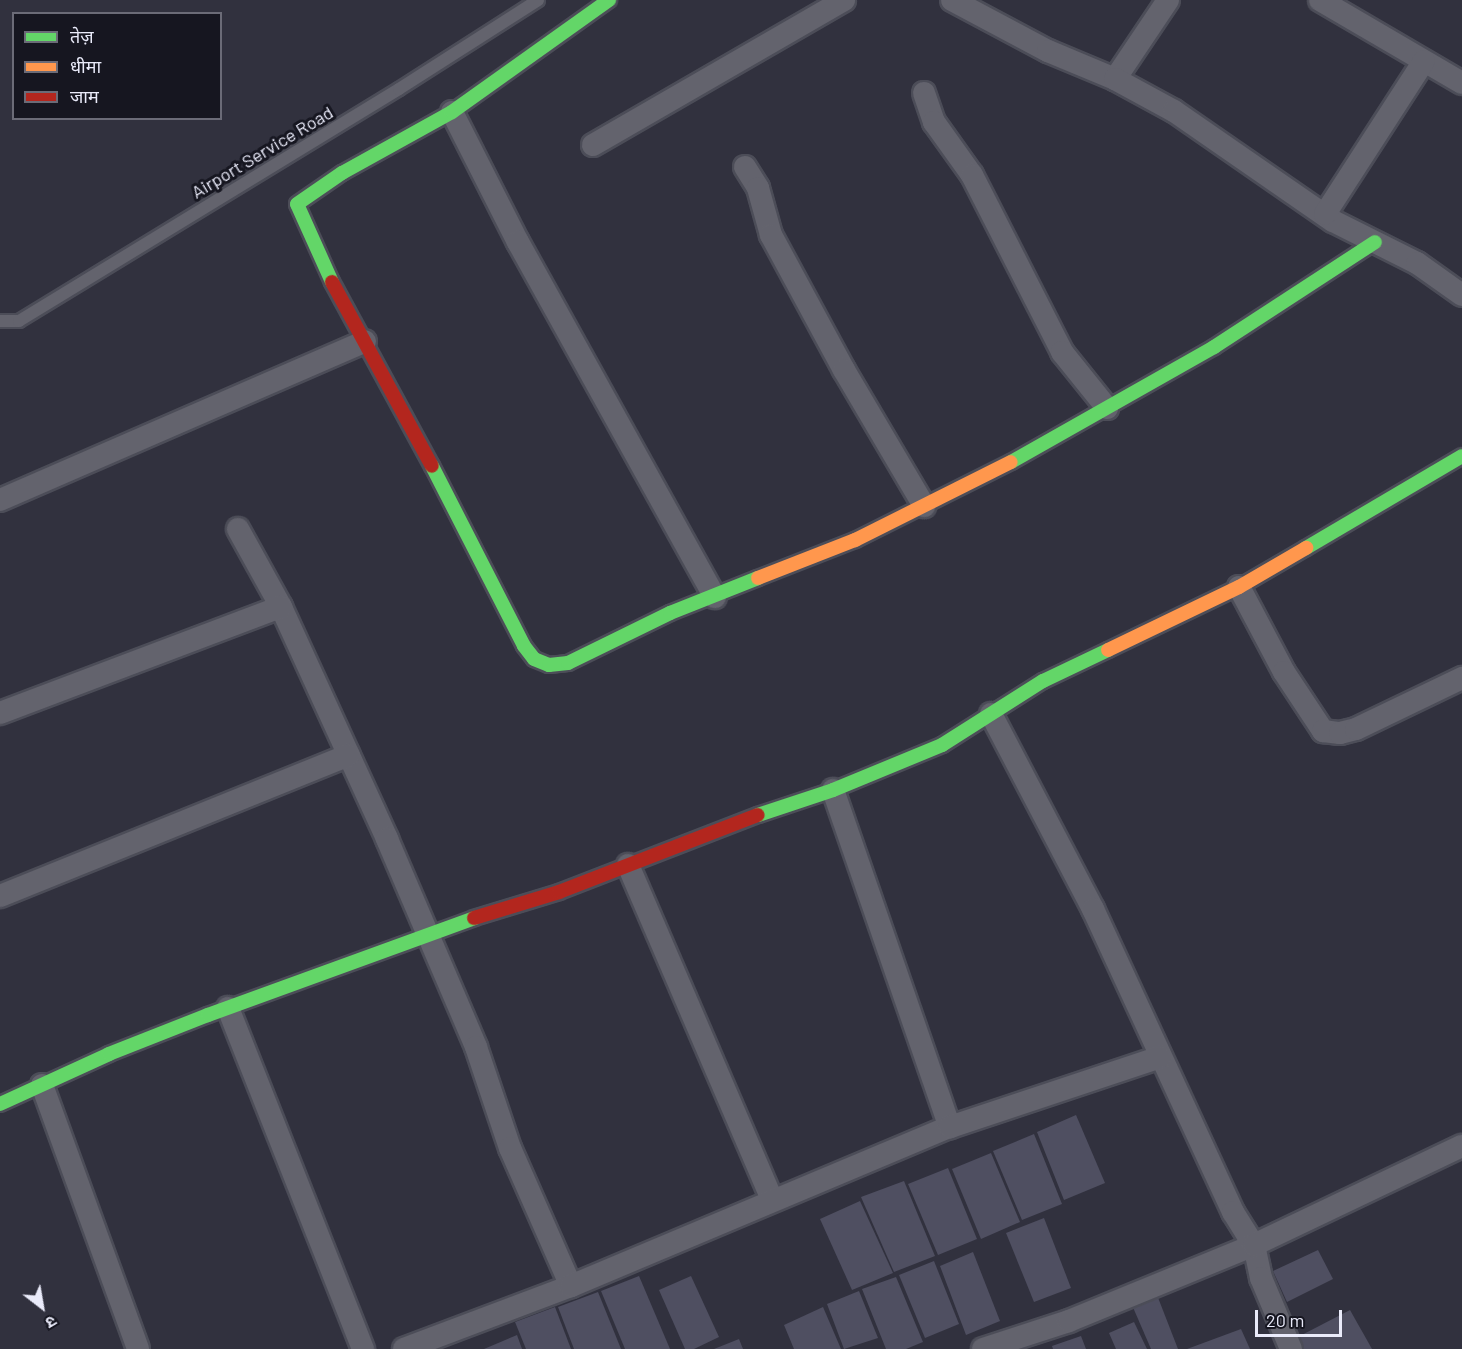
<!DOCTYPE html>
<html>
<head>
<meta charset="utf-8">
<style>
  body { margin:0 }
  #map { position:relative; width:1462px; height:1349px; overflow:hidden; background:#31313e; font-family:Barlow,"Noto Sans Devanagari",sans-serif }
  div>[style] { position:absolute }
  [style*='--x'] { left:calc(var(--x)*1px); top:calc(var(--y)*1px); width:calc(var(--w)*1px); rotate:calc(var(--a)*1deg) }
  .building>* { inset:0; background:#4f4f61 }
  .roads { filter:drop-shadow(2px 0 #4c4d58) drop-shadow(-2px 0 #4c4d58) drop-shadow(0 2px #4c4d58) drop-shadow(0 -2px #4c4d58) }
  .lane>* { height:12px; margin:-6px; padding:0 6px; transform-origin:6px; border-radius:6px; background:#63636d }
  .street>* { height:22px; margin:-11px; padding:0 11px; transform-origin:11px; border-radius:11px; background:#63636d }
  .fast>* { height:14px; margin:-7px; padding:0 7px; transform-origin:7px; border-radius:7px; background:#63d668 }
  .slow>* { height:14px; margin:-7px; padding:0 7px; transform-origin:7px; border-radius:7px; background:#ff974d }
  .jam>* { height:14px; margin:-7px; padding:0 7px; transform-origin:7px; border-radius:7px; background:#b3261e }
  span { translate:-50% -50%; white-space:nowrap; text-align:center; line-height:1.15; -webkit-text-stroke:6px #161620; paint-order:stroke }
  .street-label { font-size:18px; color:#eaebfa }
  .legend { position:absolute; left:12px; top:12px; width:210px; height:108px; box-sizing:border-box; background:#161620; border:2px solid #6b6b77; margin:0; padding:8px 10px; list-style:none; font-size:18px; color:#eaebfa }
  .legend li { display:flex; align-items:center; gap:12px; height:30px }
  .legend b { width:30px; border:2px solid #6b6b77 }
  .north { position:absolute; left:12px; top:1277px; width:60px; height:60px; -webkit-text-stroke:4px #161620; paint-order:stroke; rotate:149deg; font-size:16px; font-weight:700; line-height:24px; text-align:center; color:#eaebfa }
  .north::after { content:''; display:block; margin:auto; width:21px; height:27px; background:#eaebfa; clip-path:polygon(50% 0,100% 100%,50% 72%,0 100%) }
  .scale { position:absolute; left:1255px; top:1310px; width:87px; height:27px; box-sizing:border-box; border:3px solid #eaebfa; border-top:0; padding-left:8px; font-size:18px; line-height:21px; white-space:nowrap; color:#eaebfa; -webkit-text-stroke:4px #161620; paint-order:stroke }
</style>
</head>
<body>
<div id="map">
  <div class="building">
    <i style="clip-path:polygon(1076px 1115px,1105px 1183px,1064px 1200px,1037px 1132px)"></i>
    <i style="clip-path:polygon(1034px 1134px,1062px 1204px,1022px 1220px,993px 1151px)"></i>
    <i style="clip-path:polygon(991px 1153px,1020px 1222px,981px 1239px,952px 1169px)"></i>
    <i style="clip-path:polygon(948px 1168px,977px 1239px,938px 1255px,908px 1184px)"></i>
    <i style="clip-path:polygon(904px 1181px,935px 1256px,894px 1272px,861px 1197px)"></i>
    <i style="clip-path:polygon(860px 1201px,893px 1273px,852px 1290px,820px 1219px)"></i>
    <i style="clip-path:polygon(1044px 1218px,1071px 1288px,1034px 1302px,1006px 1233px)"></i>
    <i style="clip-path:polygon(1318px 1250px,1333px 1279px,1287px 1302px,1273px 1271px)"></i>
    <i style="clip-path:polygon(973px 1252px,1000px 1321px,966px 1335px,940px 1266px)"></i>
    <i style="clip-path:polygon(934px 1261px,959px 1324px,925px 1338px,899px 1275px)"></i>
    <i style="clip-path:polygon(639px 1276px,670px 1349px,625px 1349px,601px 1291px)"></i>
    <i style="clip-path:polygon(691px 1276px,719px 1337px,694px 1349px,685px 1349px,659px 1290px)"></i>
    <i style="clip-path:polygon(896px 1277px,923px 1342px,906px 1349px,886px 1349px,862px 1289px)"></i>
    <i style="clip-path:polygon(859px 1291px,878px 1338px,844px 1349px,827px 1304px)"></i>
    <i style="clip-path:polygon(598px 1292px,621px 1349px,574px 1349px,558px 1307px)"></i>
    <i style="clip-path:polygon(1157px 1295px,1178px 1349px,1151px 1349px,1132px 1305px)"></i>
    <i style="clip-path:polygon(555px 1307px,571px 1349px,526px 1349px,515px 1322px)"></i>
    <i style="clip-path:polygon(823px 1307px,841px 1349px,794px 1349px,784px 1325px)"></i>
    <i style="clip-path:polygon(1350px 1310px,1372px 1349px,1299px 1349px,1294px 1339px)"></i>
    <i style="clip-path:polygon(1134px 1322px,1147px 1349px,1116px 1349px,1109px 1333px)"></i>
    <i style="clip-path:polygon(1241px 1329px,1250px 1349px,1187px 1349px)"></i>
    <i style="clip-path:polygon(517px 1335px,522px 1349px,484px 1349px)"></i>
    <i style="clip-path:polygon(1081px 1336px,1086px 1349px,1053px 1349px,1052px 1346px)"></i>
    <i style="clip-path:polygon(739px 1339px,743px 1349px,714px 1349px)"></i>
  </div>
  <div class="roads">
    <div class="lane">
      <i style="--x:0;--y:321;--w:19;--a:0"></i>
      <i style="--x:19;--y:321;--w:445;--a:-31.4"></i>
      <i style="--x:399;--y:89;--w:165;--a:-32.6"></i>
    </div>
    <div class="street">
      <i style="--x:952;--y:0;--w:109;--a:28"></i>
      <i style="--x:1048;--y:51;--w:73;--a:22.7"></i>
      <i style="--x:1115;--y:79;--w:95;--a:-56.1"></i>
      <i style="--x:1320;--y:0;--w:164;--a:30.3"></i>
      <i style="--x:1115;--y:79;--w:67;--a:28.5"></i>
      <i style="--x:1174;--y:111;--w:193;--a:34.7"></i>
      <i style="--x:1333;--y:221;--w:94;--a:26.6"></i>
      <i style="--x:1417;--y:263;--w:55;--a:35.4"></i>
      <i style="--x:924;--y:93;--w:31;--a:71"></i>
      <i style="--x:934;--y:122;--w:65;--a:54.4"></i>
      <i style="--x:972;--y:175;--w:199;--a:63"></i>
      <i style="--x:1062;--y:352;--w:72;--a:51.2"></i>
      <i style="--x:452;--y:112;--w:146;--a:63.1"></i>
      <i style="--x:518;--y:242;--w:406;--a:61"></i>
      <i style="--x:593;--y:145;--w:290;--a:-30"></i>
      <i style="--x:745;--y:167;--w:25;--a:58"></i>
      <i style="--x:758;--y:188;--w:49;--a:74.5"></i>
      <i style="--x:771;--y:235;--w:153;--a:61.6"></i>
      <i style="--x:844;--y:370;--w:158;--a:59.5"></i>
      <i style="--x:1325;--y:214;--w:182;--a:-57.1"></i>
      <i style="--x:0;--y:500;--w:398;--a:-23.5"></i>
      <i style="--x:238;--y:529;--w:89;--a:61.1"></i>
      <i style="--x:281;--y:607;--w:255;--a:65.4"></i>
      <i style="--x:387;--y:839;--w:226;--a:66.8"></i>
      <i style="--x:476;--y:1047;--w:107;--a:71.4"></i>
      <i style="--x:510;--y:1148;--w:151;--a:66.2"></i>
      <i style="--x:1239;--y:587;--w:96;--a:62.1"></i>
      <i style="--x:1284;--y:672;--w:71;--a:56.5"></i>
      <i style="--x:1323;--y:731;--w:17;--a:7"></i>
      <i style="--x:1340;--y:733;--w:16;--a:-14"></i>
      <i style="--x:1356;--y:729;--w:118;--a:-25.7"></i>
      <i style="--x:0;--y:713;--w:300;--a:-20.7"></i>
      <i style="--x:991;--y:714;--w:220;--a:62.4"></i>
      <i style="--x:1093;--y:909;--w:334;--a:65.2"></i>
      <i style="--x:1233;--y:1212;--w:39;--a:58"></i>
      <i style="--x:1254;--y:1245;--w:34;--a:78"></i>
      <i style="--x:1261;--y:1278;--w:77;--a:67.1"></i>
      <i style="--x:833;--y:790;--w:357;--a:70.9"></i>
      <i style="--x:628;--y:865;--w:365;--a:66.7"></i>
      <i style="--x:0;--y:896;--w:376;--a:-22"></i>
      <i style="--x:228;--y:1008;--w:367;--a:68.4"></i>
      <i style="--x:42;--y:1085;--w:281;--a:70"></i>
      <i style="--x:404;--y:1349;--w:178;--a:-20.7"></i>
      <i style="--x:571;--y:1286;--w:411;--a:-22.8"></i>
      <i style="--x:950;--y:1127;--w:221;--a:-18.4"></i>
      <i style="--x:983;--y:1349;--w:90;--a:-18"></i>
      <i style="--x:1069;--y:1321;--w:200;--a:-22.3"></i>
      <i style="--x:1254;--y:1245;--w:230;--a:-25.5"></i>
    </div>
    <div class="fast">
      <i style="--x:332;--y:282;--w:85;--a:-114.2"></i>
      <i style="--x:297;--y:204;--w:55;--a:-34.6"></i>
      <i style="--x:342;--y:173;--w:126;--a:-29"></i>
      <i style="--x:452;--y:112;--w:193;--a:-35.5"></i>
      <i style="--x:1011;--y:462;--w:233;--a:-29.5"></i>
      <i style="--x:1214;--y:347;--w:192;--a:-33.1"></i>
      <i style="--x:432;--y:466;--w:202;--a:62.9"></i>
      <i style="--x:524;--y:646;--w:16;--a:52"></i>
      <i style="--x:534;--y:659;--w:16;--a:22"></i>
      <i style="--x:549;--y:665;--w:19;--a:-6"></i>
      <i style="--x:568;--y:663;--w:114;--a:-26.1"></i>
      <i style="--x:670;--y:613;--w:95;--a:-21.7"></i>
      <i style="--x:1306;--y:548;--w:181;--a:-30.5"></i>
      <i style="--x:758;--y:815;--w:79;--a:-18.4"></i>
      <i style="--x:833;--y:790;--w:118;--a:-22.4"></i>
      <i style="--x:942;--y:745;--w:120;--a:-32.4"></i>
      <i style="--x:1043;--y:681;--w:72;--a:-25.5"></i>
      <i style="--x:0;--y:1104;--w:120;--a:-24.6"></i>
      <i style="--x:109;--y:1054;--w:106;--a:-21.5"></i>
      <i style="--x:208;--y:1015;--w:283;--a:-20"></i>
    </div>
    <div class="slow">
      <i style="--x:758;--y:578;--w:104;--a:-21.4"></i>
      <i style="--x:855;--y:540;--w:174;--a:-26.6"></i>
      <i style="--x:1108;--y:650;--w:145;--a:-25.7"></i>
      <i style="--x:1239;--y:587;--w:78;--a:-30.2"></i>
    </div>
    <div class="jam">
      <i style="--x:332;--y:282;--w:209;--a:61.5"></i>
      <i style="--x:474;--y:918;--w:89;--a:-17"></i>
      <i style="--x:559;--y:892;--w:213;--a:-21.2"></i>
    </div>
  </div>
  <div class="street-label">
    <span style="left:262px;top:152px;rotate:-31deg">Airport Service Road</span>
  </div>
  <ul class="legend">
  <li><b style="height:8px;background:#63d668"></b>तेज़</li>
  <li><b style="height:8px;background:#ff974d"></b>धीमा</li>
  <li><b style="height:8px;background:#b3261e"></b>जाम</li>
  </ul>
  <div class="north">उ</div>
  <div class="scale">20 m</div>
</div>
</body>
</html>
